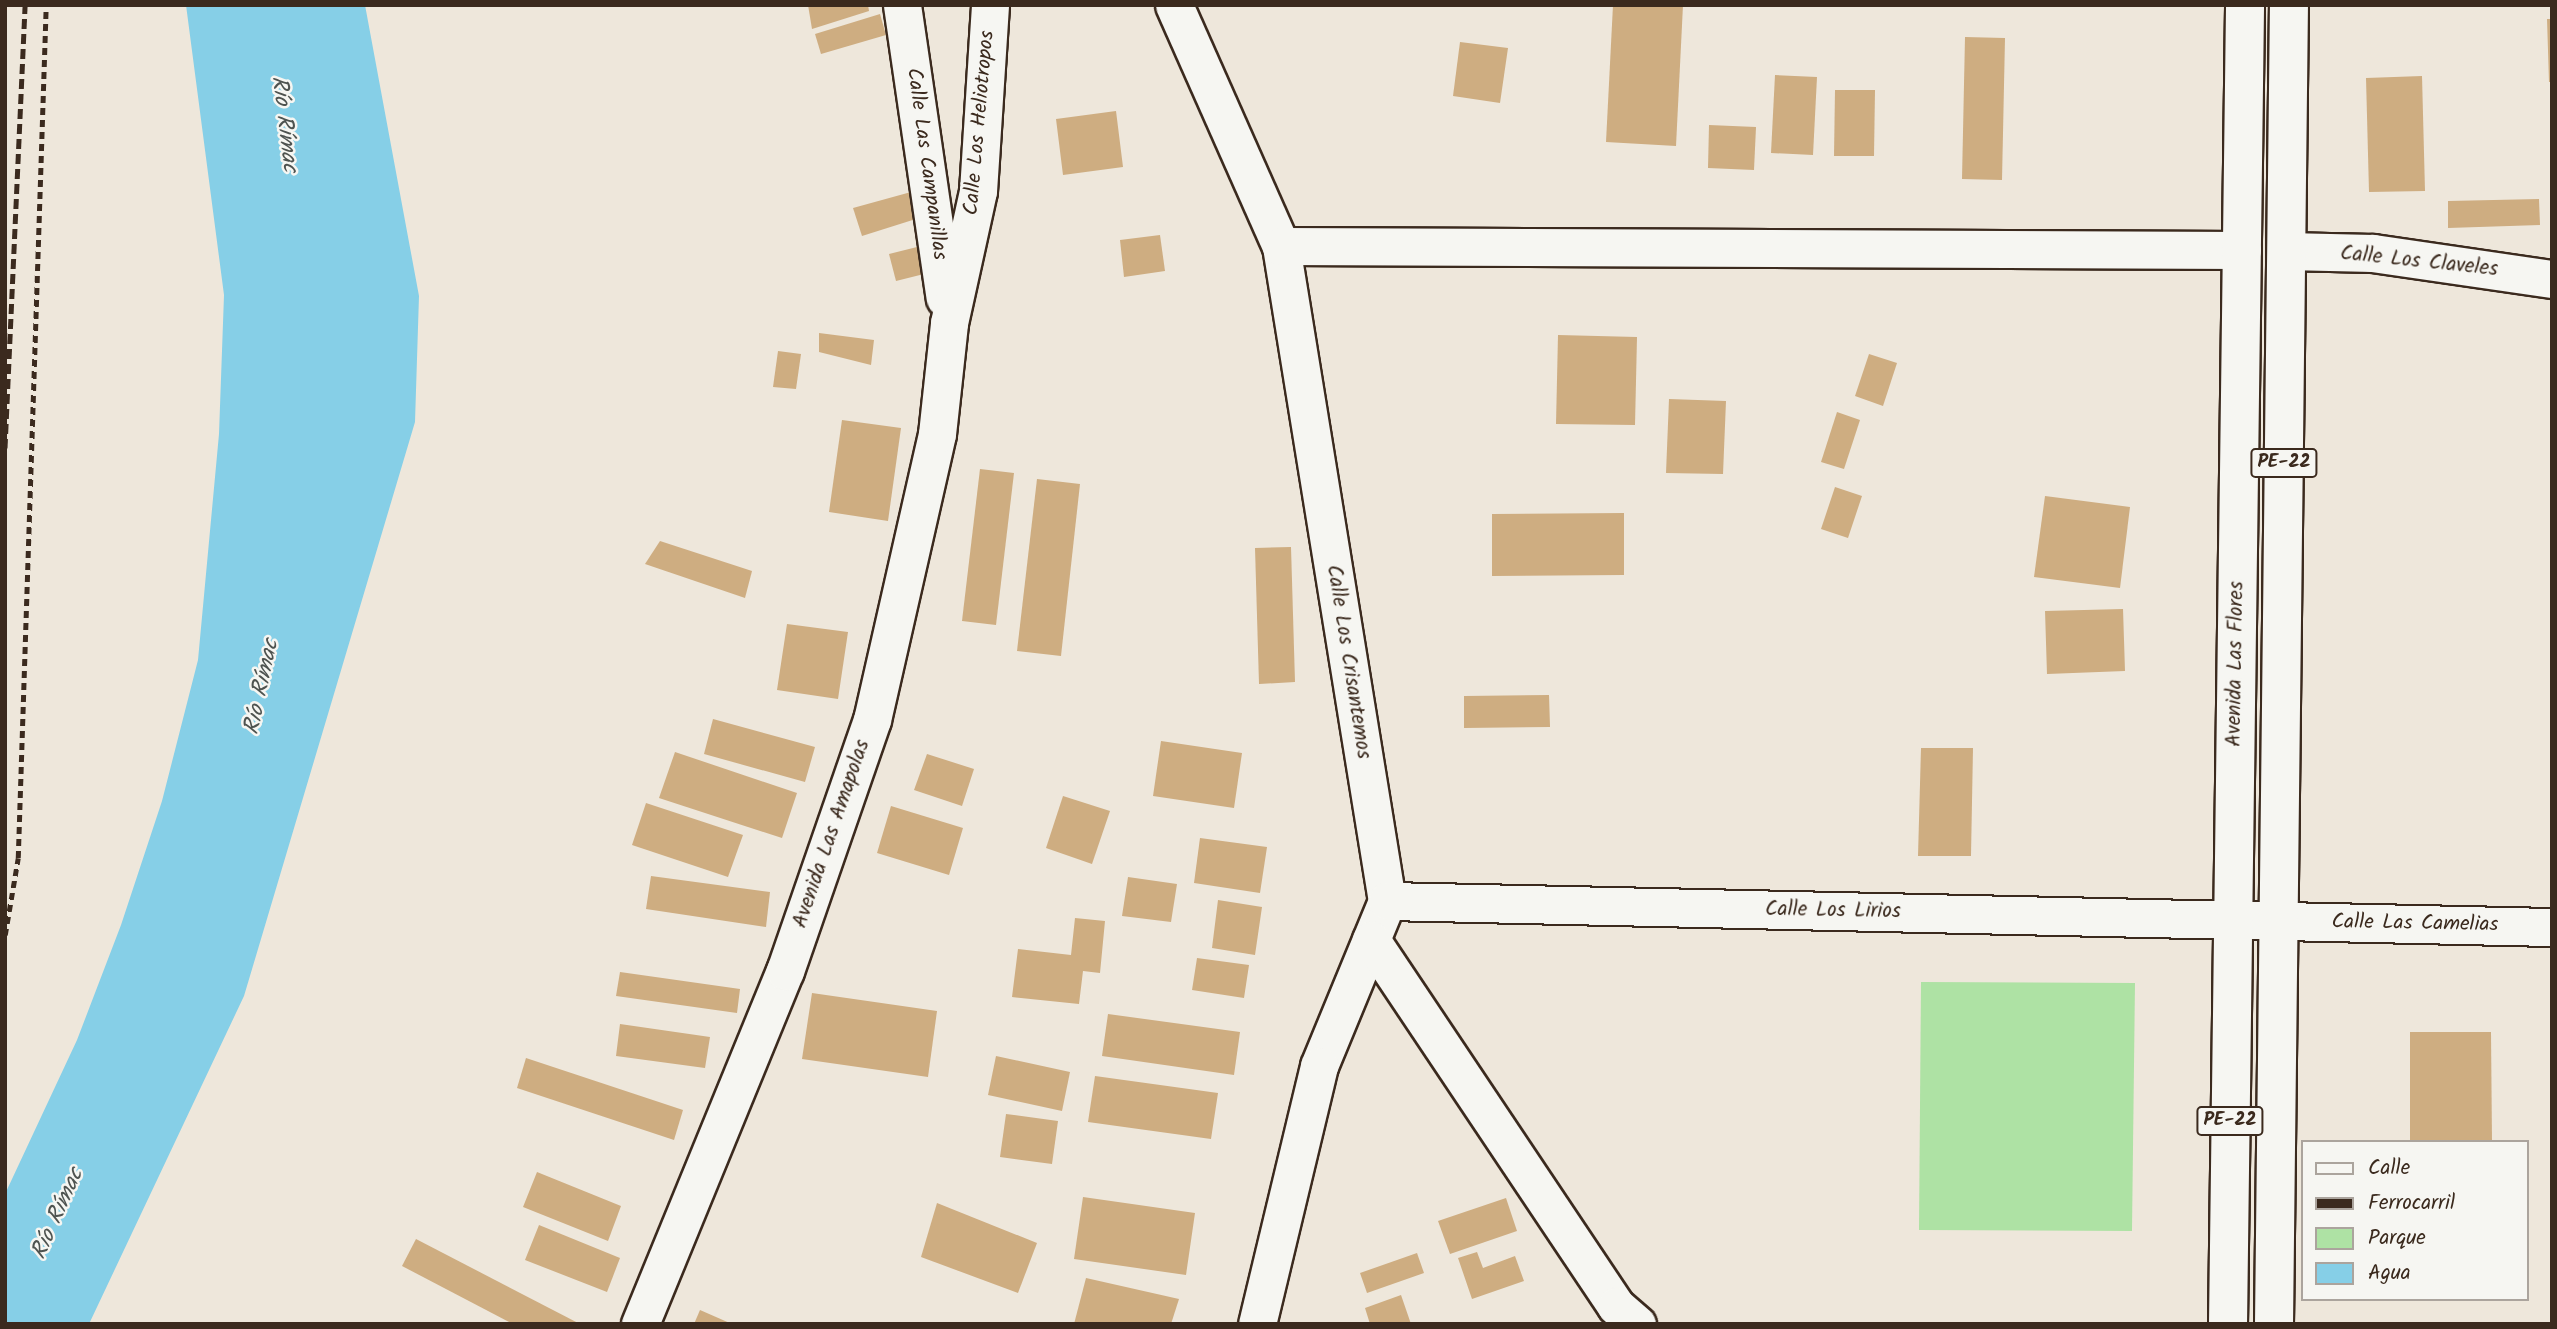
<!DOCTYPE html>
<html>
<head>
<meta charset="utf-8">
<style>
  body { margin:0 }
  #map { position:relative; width:2557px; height:1329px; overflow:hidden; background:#eee7db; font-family:Kalam,sans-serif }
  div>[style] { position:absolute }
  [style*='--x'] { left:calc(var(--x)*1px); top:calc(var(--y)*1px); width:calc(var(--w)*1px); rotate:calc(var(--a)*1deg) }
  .green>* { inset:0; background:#aee2a4 }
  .water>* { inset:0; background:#86cfe7 }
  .building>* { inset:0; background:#cead81 }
  .path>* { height:4.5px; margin-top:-2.25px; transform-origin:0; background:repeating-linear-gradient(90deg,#3b2a1e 0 7px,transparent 0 12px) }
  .roads { filter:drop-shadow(2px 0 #3b2a1e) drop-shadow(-2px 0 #3b2a1e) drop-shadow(0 2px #3b2a1e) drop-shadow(0 -2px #3b2a1e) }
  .street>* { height:37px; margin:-18.5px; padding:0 18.5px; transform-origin:18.5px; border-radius:18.5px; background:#f6f6f2 }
  .highway>* { height:38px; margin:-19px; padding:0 19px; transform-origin:19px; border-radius:19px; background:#f6f6f2 }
  .rail>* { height:5px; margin-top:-2.5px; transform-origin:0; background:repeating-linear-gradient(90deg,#3b2a1e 0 10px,transparent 0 15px) }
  span { translate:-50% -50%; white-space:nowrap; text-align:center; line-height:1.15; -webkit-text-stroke:5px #f6f6f2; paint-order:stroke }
  .shield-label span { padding:2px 5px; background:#f6f6f2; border:2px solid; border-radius:5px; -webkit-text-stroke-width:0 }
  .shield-label { font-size:19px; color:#3b2a1e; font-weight:700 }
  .street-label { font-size:21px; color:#3b2a1e }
  .water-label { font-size:23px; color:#4e5350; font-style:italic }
  .frame { position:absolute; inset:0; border:7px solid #3b2a1e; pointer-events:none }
  .legend { position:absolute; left:2301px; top:1140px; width:228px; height:161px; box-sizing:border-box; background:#f6f6f2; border:2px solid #aba49d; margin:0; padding:9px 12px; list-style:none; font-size:21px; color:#3b2a1e }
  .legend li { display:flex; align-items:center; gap:14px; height:35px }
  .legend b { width:35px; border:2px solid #aba49d }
</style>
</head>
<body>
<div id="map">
  <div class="green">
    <i style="clip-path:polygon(1921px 982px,2135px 983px,2132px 1231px,1919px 1230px)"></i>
  </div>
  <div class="water">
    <i style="clip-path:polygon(186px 5px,365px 5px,419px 296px,415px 422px,244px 996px,89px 1324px,5px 1324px,5px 1194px,77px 1040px,121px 925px,162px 801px,198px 660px,219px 434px,224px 295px)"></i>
  </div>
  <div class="building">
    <i style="clip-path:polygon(808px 5px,868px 5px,869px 11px,812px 29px)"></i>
    <i style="clip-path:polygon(1613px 5px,1683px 5px,1676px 146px,1606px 142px)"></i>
    <i style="clip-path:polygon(880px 14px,886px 35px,821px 54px,815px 34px)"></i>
    <i style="clip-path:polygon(2547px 19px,2552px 19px,2552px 82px,2549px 82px)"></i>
    <i style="clip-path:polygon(1965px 37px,2005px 38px,2002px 180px,1962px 179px)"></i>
    <i style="clip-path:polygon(1460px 42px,1508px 48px,1500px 103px,1453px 96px)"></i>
    <i style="clip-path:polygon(1775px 75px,1817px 77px,1813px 155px,1771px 153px)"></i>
    <i style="clip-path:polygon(2422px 76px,2425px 191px,2369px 192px,2366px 78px)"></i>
    <i style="clip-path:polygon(1835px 90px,1875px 90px,1874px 156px,1834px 156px)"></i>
    <i style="clip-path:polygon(1116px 111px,1123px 167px,1063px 175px,1056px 119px)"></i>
    <i style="clip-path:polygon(1709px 125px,1756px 127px,1754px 170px,1708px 168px)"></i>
    <i style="clip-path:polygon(911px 192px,919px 218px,862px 236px,853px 208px)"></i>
    <i style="clip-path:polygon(2539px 199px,2540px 225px,2448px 228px,2448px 201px)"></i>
    <i style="clip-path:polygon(1160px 235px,1165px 271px,1124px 277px,1120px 240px)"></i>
    <i style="clip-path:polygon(925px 245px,932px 272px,896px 281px,889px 254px)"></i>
    <i style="clip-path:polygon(819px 333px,874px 340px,871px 365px,819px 352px)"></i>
    <i style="clip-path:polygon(1558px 335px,1637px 337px,1635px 425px,1556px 424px)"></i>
    <i style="clip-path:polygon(778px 351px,801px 354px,796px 389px,773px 387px)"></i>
    <i style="clip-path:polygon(1869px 354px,1897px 363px,1883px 406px,1855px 396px)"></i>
    <i style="clip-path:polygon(1669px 399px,1726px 401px,1723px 474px,1666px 473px)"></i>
    <i style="clip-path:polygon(1837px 412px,1860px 420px,1844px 469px,1821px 462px)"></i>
    <i style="clip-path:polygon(842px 420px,901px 428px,888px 521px,829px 512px)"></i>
    <i style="clip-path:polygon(980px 469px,1014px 473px,996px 625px,962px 621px)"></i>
    <i style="clip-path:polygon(1037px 479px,1080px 484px,1061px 656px,1017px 651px)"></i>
    <i style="clip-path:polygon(1835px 487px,1862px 496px,1848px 538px,1821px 529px)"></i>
    <i style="clip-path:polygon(2045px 496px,2130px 507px,2120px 588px,2034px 577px)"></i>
    <i style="clip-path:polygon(1624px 513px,1624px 575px,1492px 576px,1492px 514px)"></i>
    <i style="clip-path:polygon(660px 541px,752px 571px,745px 598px,645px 564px)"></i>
    <i style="clip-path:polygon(1291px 547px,1295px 682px,1259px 684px,1255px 548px)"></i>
    <i style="clip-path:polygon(2123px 609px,2125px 671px,2047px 674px,2045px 611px)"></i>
    <i style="clip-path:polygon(787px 624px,848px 632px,838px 699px,777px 690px)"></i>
    <i style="clip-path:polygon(1549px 695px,1550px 727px,1464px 728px,1464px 696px)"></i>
    <i style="clip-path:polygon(713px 719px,815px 747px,805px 782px,704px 754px)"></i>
    <i style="clip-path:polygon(1161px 741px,1242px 753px,1234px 808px,1153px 796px)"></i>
    <i style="clip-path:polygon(1921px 748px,1973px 748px,1971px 856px,1918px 856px)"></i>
    <i style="clip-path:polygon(675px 752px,797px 793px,782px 838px,659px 798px)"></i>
    <i style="clip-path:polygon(927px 754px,974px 769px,962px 806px,914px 790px)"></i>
    <i style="clip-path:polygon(1063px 796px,1110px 811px,1092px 864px,1046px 848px)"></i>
    <i style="clip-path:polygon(646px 803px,743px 835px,728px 877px,632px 845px)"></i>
    <i style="clip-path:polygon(891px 806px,963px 828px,949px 875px,877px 853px)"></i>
    <i style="clip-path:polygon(1200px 838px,1267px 847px,1260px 893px,1194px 883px)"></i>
    <i style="clip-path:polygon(651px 876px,770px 892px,766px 927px,646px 909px)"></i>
    <i style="clip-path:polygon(1128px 877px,1177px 884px,1171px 922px,1122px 916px)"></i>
    <i style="clip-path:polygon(1218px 900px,1262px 907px,1255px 955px,1212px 948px)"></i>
    <i style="clip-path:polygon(1075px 918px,1105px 921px,1100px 973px,1083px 971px,1079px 1004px,1012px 997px,1018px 949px,1071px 955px)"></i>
    <i style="clip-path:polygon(1197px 958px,1249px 965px,1244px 998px,1192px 990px)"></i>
    <i style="clip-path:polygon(620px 972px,740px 989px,737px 1013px,616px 996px)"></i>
    <i style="clip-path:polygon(812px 993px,937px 1011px,928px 1077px,802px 1059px)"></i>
    <i style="clip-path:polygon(1108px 1014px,1240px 1032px,1234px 1075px,1102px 1056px)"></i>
    <i style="clip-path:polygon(620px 1024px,710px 1037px,705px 1068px,616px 1056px)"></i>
    <i style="clip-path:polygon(2410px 1032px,2491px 1032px,2492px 1142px,2410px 1142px)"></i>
    <i style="clip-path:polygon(996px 1056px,1070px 1072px,1062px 1111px,988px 1095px)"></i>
    <i style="clip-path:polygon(526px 1058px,683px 1110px,674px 1140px,517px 1088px)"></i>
    <i style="clip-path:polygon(1095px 1076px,1218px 1093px,1211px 1139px,1088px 1122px)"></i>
    <i style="clip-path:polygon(1006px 1114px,1058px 1121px,1052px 1164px,1000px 1157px)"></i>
    <i style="clip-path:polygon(537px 1172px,621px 1206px,608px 1241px,523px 1207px)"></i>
    <i style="clip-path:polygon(1083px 1197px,1195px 1213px,1186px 1275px,1074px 1259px)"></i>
    <i style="clip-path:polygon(1506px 1198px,1517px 1231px,1450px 1254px,1438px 1221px)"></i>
    <i style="clip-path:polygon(937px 1203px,1037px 1243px,1018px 1293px,921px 1257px)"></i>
    <i style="clip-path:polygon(539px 1225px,620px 1258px,607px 1292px,525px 1260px)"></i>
    <i style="clip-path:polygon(416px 1239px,580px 1324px,513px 1324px,402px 1266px)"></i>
    <i style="clip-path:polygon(1477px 1252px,1483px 1268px,1515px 1256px,1524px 1281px,1472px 1299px,1458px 1258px)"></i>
    <i style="clip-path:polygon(1417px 1253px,1424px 1273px,1367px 1293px,1360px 1273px)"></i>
    <i style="clip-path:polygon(1086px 1278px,1179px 1299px,1171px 1324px,1074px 1324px)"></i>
    <i style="clip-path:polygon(1401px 1295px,1411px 1324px,1370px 1324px,1365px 1308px)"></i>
    <i style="clip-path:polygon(700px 1310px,732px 1324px,694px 1324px)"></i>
  </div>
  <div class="path">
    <i style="--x:5;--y:935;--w:78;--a:-80.4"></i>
    <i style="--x:18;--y:858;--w:853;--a:-88.12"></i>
  </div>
  <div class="roads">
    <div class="street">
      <i style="--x:902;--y:5;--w:296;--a:81.7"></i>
      <i style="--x:1174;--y:5;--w:264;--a:66.1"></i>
      <i style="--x:1281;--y:246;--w:664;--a:80.81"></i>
      <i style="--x:1387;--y:901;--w:178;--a:112.4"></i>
      <i style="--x:1319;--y:1066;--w:265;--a:103.5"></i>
      <i style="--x:1281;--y:246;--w:961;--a:0.24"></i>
      <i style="--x:2286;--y:251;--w:87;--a:1.3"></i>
      <i style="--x:2373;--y:253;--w:181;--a:8.3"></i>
      <i style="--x:1387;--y:901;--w:1165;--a:1.28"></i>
      <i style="--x:1371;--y:940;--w:440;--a:56.2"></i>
      <i style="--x:1616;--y:1306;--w:28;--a:41"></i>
      <i style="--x:640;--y:1324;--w:382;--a:-67.7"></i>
      <i style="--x:785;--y:971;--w:266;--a:-70.9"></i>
      <i style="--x:872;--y:720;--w:293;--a:-77.2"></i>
      <i style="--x:937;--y:434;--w:112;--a:-83.8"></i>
      <i style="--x:949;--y:323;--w:135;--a:-77.6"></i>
      <i style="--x:978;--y:191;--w:186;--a:-86.3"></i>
    </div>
    <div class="highway">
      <i style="--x:2228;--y:1324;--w:1319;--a:-89.26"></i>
      <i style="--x:2274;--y:1324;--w:1319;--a:-89.35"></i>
    </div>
  </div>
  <div class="rail">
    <i style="--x:5;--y:448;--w:443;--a:-87.4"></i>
  </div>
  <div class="shield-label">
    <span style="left:2284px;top:463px">PE-22</span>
    <span style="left:2230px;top:1121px">PE-22</span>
  </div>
  <div class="street-label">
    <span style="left:980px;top:123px;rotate:-85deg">Calle Los Heliotropos</span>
    <span style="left:926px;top:164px;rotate:82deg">Calle Las Campanillas</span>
    <span style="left:2419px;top:262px;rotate:6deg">Calle Los Claveles</span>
    <span style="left:1348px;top:662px;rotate:81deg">Calle Los Crisantemos</span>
    <span style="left:2236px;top:664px;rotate:-89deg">Avenida Las Flores</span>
    <span style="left:832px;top:834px;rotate:-71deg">Avenida Las Amapolas</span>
    <span style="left:1833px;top:911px;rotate:1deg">Calle Los Lirios</span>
    <span style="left:2415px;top:924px;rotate:1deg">Calle Las Camelias</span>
  </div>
  <div class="water-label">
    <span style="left:284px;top:124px;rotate:83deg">Río Rímac</span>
    <span style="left:262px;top:687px;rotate:-78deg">Río Rímac</span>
    <span style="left:58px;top:1214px;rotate:-66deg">Río Rímac</span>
  </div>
  <div class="frame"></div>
  <ul class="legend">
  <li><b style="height:9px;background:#f6f6f2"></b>Calle</li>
  <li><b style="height:9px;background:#3b2a1e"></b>Ferrocarril</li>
  <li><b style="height:19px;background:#aee2a4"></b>Parque</li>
  <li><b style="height:19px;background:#86cfe7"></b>Agua</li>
  </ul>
</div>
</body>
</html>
